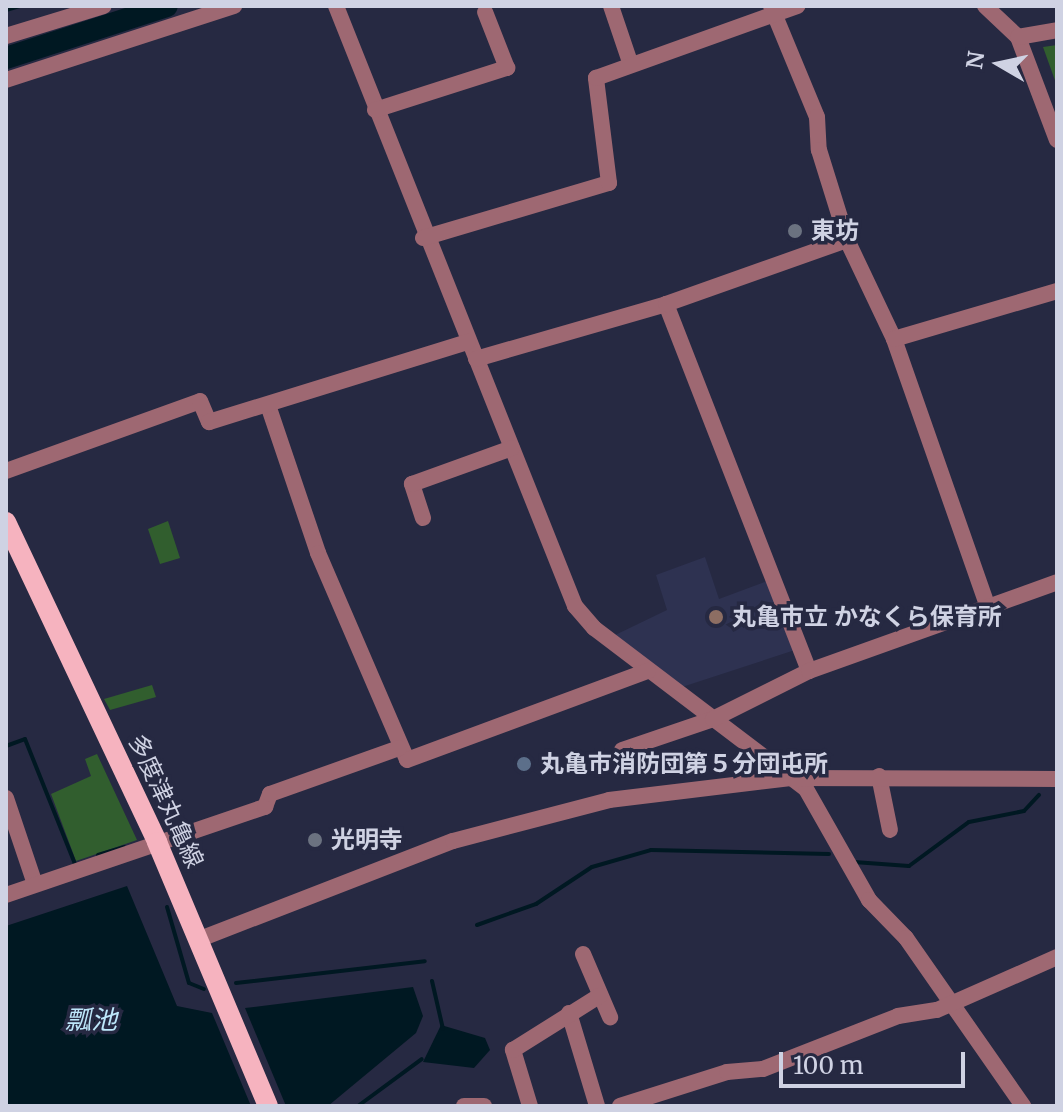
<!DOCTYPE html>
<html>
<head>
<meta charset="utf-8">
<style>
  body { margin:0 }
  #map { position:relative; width:1063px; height:1112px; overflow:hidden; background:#262942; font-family:Merriweather,"Noto Sans JP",serif }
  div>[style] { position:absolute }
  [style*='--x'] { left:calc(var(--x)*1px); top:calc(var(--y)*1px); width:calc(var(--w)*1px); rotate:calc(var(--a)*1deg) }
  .built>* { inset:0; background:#2e3251 }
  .green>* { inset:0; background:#315e2e }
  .water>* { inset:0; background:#001822 }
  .stream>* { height:4px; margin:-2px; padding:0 2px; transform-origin:2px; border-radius:2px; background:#001822 }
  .river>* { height:22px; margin:-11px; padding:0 11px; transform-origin:11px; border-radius:11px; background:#001822 }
  .minor>* { height:16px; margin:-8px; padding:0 8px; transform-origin:8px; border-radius:8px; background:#9e6872 }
  .major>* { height:20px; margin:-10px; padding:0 10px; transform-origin:10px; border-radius:10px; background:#f6b3bf }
  .dots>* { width:22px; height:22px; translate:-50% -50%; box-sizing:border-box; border:4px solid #262942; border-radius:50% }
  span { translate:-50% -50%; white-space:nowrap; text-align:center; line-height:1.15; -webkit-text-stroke:7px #262942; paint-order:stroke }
  .poi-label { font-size:24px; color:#cfd2e3; font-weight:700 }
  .left { translate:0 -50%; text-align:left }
  .street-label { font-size:24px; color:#cfd2e3 }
  .water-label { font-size:26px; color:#bde7fa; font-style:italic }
  .frame { position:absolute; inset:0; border:8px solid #cfd2e3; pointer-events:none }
  .north { position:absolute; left:959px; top:24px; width:80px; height:80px; -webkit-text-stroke:6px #262942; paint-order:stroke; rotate:279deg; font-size:22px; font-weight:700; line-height:32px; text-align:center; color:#cfd2e3 }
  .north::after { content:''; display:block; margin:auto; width:28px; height:36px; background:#cfd2e3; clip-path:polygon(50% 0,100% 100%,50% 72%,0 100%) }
  .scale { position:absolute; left:779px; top:1052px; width:186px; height:36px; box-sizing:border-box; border:4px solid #cfd2e3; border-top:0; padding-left:10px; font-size:24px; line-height:28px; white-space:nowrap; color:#cfd2e3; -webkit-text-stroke:6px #262942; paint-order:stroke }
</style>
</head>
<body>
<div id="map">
  <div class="built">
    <i style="clip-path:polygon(705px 557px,719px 599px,767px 581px,795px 650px,679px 688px,611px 637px,667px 610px,656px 575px)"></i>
  </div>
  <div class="green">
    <i style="clip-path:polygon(1057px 45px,1057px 86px,1043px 47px)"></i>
    <i style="clip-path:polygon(168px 521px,180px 558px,160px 564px,148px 529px)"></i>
    <i style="clip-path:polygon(152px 685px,156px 697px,110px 710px,104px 699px)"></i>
    <i style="clip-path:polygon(97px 754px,137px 840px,76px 861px,51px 794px,91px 776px,85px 759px)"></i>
  </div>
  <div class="water">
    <i style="clip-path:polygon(127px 886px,177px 1006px,212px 1013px,251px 1106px,6px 1106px,6px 926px)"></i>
    <i style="clip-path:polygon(413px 987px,423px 1016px,416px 1033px,328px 1106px,286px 1106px,245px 1008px)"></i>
    <i style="clip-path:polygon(441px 1025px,485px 1038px,490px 1050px,474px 1068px,423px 1062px)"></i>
  </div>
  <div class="stream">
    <i style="--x:6;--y:10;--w:15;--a:-16"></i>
    <i style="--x:6;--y:746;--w:20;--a:-20"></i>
    <i style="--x:25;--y:739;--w:135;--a:68.2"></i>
    <i style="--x:98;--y:855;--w:27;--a:-17"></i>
    <i style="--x:854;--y:862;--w:55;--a:4.2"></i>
    <i style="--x:909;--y:866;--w:74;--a:-36.3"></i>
    <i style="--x:969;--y:822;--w:56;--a:-11.3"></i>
    <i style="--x:1024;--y:811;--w:22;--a:-47"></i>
    <i style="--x:167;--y:907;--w:79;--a:73.9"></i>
    <i style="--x:189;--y:983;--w:16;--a:22"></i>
    <i style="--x:477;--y:925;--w:63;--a:-19.6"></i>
    <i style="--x:536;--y:904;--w:67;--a:-33.5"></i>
    <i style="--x:592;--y:867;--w:61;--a:-16.1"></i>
    <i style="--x:651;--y:850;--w:178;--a:1.3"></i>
    <i style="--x:432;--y:981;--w:49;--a:77.1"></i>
    <i style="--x:236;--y:983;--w:190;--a:-6.6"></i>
    <i style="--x:358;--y:1106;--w:79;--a:-36.3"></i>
  </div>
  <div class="river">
    <i style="--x:6;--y:58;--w:169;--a:-17.9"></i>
  </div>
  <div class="minor">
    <i style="--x:336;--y:6;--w:646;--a:68.28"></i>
    <i style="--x:575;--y:606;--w:29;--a:49"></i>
    <i style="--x:594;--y:628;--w:266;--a:37.2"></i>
    <i style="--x:806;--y:789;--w:128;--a:60.4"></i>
    <i style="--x:869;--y:900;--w:53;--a:45.8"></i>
    <i style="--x:906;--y:938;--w:205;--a:55.1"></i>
    <i style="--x:611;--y:6;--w:62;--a:71.3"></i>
    <i style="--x:771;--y:6;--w:120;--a:67.5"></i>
    <i style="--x:817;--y:117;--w:33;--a:87"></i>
    <i style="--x:819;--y:150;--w:94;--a:72.7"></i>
    <i style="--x:847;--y:240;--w:110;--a:64.6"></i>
    <i style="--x:894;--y:339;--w:284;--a:70.7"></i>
    <i style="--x:985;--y:6;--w:45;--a:43.2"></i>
    <i style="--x:1018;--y:37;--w:110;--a:69.3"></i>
    <i style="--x:6;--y:36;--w:102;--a:-17"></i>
    <i style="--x:1018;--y:37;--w:40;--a:-10"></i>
    <i style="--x:6;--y:80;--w:240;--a:-18"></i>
    <i style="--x:375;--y:110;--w:139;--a:-17.7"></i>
    <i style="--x:507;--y:68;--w:60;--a:-111.4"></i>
    <i style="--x:423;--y:238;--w:194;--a:-16.5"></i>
    <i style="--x:609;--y:183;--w:106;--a:-97.1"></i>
    <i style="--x:596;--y:78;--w:214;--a:-19.7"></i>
    <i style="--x:666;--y:304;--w:394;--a:68.7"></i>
    <i style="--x:894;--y:339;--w:170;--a:-16.4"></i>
    <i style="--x:476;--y:359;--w:198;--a:-16.1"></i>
    <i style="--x:666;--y:304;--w:192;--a:-19.5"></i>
    <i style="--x:269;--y:408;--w:153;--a:71.3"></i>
    <i style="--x:318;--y:553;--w:225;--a:66.7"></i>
    <i style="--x:407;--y:760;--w:257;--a:-20.3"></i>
    <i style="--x:6;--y:471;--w:206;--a:-19.8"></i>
    <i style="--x:200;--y:401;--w:23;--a:67"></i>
    <i style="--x:209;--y:422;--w:271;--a:-17.2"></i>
    <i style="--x:423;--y:518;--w:36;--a:-108"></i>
    <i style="--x:412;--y:484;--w:106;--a:-19.8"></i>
    <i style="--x:622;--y:750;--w:96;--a:-18.8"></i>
    <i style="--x:713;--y:719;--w:107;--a:-26.6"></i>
    <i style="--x:809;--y:671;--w:263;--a:-19.7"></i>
    <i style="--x:879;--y:776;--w:55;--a:78.5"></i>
    <i style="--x:6;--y:798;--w:91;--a:71.4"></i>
    <i style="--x:6;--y:895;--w:274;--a:-18.8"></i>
    <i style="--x:265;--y:807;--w:14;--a:-69"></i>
    <i style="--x:270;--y:794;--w:137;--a:-19.6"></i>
    <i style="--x:200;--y:939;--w:271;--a:-21.2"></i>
    <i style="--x:453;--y:841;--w:161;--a:-14.7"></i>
    <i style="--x:609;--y:800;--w:183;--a:-6.9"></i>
    <i style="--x:791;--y:778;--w:266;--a:0.2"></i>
    <i style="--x:583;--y:954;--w:69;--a:66.8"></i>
    <i style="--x:569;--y:1013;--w:97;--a:73.2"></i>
    <i style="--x:464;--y:1106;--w:20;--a:0"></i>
    <i style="--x:530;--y:1106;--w:59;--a:-106.9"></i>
    <i style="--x:513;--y:1050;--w:102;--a:-32.1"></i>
    <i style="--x:620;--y:1106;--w:112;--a:-17.6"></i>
    <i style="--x:727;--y:1072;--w:36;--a:-5"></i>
    <i style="--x:763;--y:1069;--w:145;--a:-21.4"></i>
    <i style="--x:898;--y:1016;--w:39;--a:-9"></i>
    <i style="--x:937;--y:1010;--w:131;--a:-23.8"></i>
  </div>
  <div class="major">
    <i style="--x:6;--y:522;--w:354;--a:64.7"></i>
    <i style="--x:157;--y:842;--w:286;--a:67.2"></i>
  </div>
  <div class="dots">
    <i style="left:795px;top:231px;background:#6b7280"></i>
    <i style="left:716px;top:617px;background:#8d6e63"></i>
    <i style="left:524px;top:764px;background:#5c6f8a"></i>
    <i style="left:315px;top:840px;background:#6b7280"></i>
  </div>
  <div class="poi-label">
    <span class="left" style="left:811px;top:231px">東坊</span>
    <span class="left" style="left:732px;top:617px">丸亀市立 かなくら保育所</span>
    <span class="left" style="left:540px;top:764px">丸亀市消防団第５分団屯所</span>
    <span class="left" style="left:331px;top:840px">光明寺</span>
  </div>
  <div class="street-label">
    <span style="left:166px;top:801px;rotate:65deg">多度津丸亀線</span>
  </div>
  <div class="water-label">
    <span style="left:91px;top:1020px">瓢池</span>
  </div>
  <div class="frame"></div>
  <div class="north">N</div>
  <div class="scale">100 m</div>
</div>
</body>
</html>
